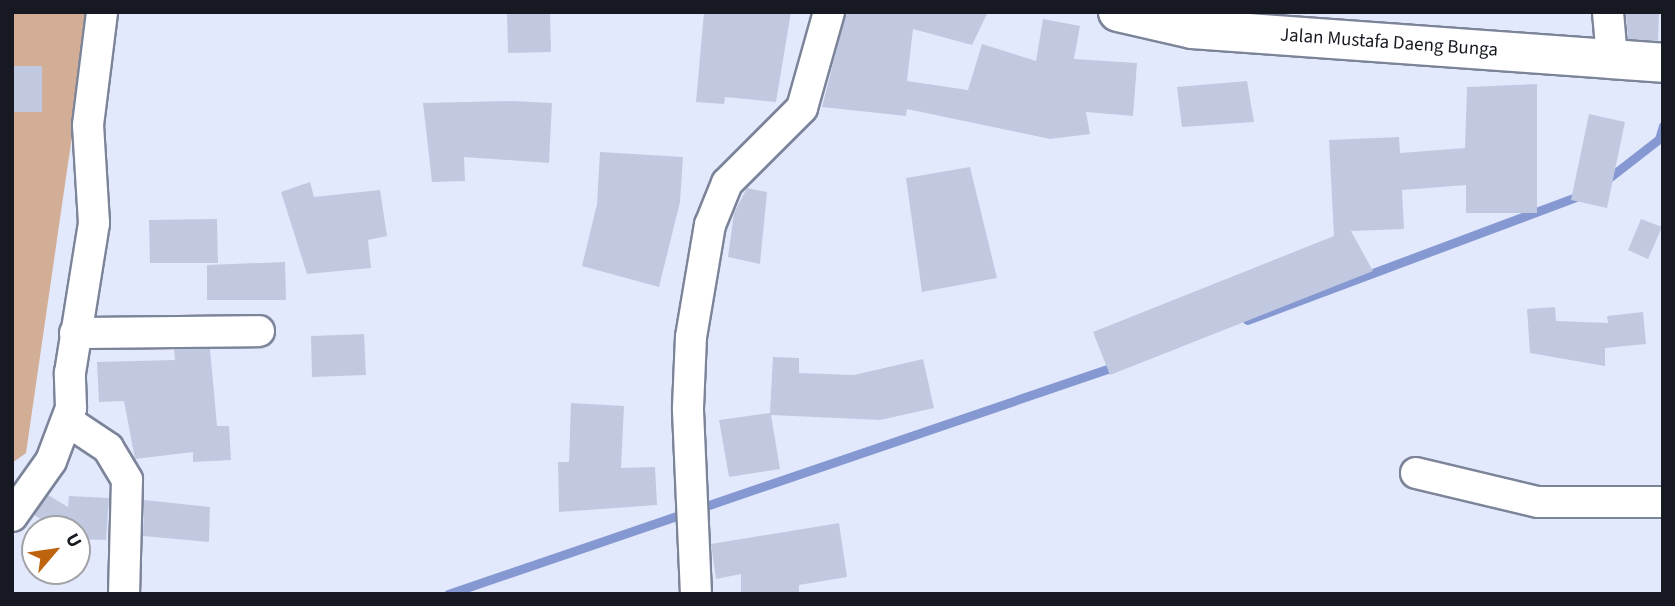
<!DOCTYPE html>
<html>
<head>
<meta charset="utf-8">
<style>
  body { margin:0 }
  #map { position:relative; width:1675px; height:606px; overflow:hidden; background:#e3e9fd; font-family:"Source Sans 3",sans-serif }
  div>[style] { position:absolute }
  [style*='--x'] { left:calc(var(--x)*1px); top:calc(var(--y)*1px); width:calc(var(--w)*1px); rotate:calc(var(--a)*1deg) }
  .green>* { inset:0; background:#d3ae96 }
  .stream>* { height:9px; margin:-4.5px; padding:0 4.5px; transform-origin:4.5px; border-radius:4.5px; background:#8698d1 }
  .building>* { inset:0; background:#c1c9e1 }
  .roads { filter:drop-shadow(2px 0 #7c849a) drop-shadow(-2px 0 #7c849a) drop-shadow(0 2px #7c849a) drop-shadow(0 -2px #7c849a) }
  .minor>* { height:30px; margin:-15px; padding:0 15px; transform-origin:15px; border-radius:15px; background:#fff }
  .primary>* { height:38px; margin:-19px; padding:0 19px; transform-origin:19px; border-radius:19px; background:#fff }
  span { translate:-50% -50%; white-space:nowrap; text-align:center; line-height:1.15; -webkit-text-stroke:5px #fff; paint-order:stroke }
  .street-label { font-size:19px; color:#171922 }
  .frame { position:absolute; inset:0; border:14px solid #171922; pointer-events:none }
  .north { position:absolute; left:21px; top:515px; width:70px; height:70px; box-sizing:border-box; background:#fff; border:2px solid #a2a3a7; border-radius:50%; rotate:61deg; font-size:19px; font-weight:700; line-height:28px; text-align:center; color:#171922 }
  .north::after { content:''; display:block; margin:auto; width:24px; height:32px; background:#bf640e; clip-path:polygon(50% 0,100% 100%,50% 72%,0 100%) }
</style>
</head>
<body>
<div id="map">
  <div class="green">
    <i style="clip-path:polygon(12px 12px,90px 12px,26px 453px,12px 463px)"></i>
  </div>
  <div class="stream">
    <i style="--x:1605;--y:181;--w:68;--a:-37.9"></i>
    <i style="--x:1659;--y:139;--w:14;--a:-73"></i>
    <i style="--x:1247;--y:320;--w:358;--a:-20.5"></i>
    <i style="--x:448;--y:594;--w:709;--a:-18.84"></i>
  </div>
  <div class="building">
    <i style="clip-path:polygon(507px 12px,550px 12px,551px 52px,508px 53px)"></i>
    <i style="clip-path:polygon(704px 12px,791px 12px,776px 102px,725px 97px,724px 104px,696px 102px)"></i>
    <i style="clip-path:polygon(846px 12px,988px 12px,972px 45px,913px 29px,907px 81px,968px 90px,982px 44px,1036px 61px,1043px 19px,1080px 26px,1074px 59px,1137px 63px,1133px 116px,1086px 112px,1090px 134px,1050px 139px,907px 109px,906px 116px,822px 107px)"></i>
    <i style="clip-path:polygon(1626px 12px,1659px 12px,1658px 41px,1628px 39px)"></i>
    <i style="clip-path:polygon(12px 66px,42px 66px,42px 112px,12px 112px)"></i>
    <i style="clip-path:polygon(1247px 81px,1254px 122px,1182px 127px,1177px 87px)"></i>
    <i style="clip-path:polygon(1537px 84px,1537px 213px,1466px 213px,1466px 185px,1402px 190px,1404px 229px,1351px 231px,1373px 271px,1110px 375px,1093px 332px,1334px 236px,1329px 140px,1399px 137px,1400px 153px,1465px 148px,1467px 87px)"></i>
    <i style="clip-path:polygon(513px 101px,552px 103px,549px 163px,464px 157px,465px 181px,432px 182px,423px 103px)"></i>
    <i style="clip-path:polygon(1589px 114px,1625px 122px,1607px 208px,1571px 200px)"></i>
    <i style="clip-path:polygon(600px 152px,683px 157px,680px 202px,659px 287px,582px 266px,597px 204px)"></i>
    <i style="clip-path:polygon(970px 167px,997px 278px,922px 292px,906px 178px)"></i>
    <i style="clip-path:polygon(310px 182px,314px 197px,380px 190px,387px 236px,368px 240px,371px 268px,307px 274px,281px 192px)"></i>
    <i style="clip-path:polygon(747px 188px,767px 192px,760px 264px,728px 257px,734px 213px)"></i>
    <i style="clip-path:polygon(217px 219px,218px 263px,150px 263px,149px 220px)"></i>
    <i style="clip-path:polygon(1641px 219px,1662px 227px,1648px 259px,1628px 250px)"></i>
    <i style="clip-path:polygon(285px 262px,286px 300px,207px 300px,207px 265px)"></i>
    <i style="clip-path:polygon(1555px 307px,1556px 321px,1608px 323px,1607px 316px,1643px 312px,1646px 344px,1605px 348px,1605px 366px,1530px 353px,1527px 309px)"></i>
    <i style="clip-path:polygon(364px 334px,366px 375px,312px 377px,311px 336px)"></i>
    <i style="clip-path:polygon(174px 349px,210px 349px,217px 426px,229px 426px,231px 460px,193px 462px,193px 452px,135px 459px,124px 401px,99px 402px,97px 362px,175px 360px)"></i>
    <i style="clip-path:polygon(773px 357px,799px 358px,799px 373px,854px 375px,923px 359px,934px 408px,880px 420px,771px 415px,780px 469px,729px 477px,719px 420px,770px 413px)"></i>
    <i style="clip-path:polygon(571px 403px,624px 406px,621px 468px,655px 467px,657px 505px,559px 512px,558px 462px,569px 462px)"></i>
    <i style="clip-path:polygon(48px 495px,68px 507px,69px 496px,109px 498px,106px 540px,77px 539px,77px 529px,58px 529px,34px 515px)"></i>
    <i style="clip-path:polygon(144px 500px,210px 507px,209px 542px,143px 536px)"></i>
    <i style="clip-path:polygon(839px 523px,847px 577px,799px 585px,799px 594px,741px 594px,741px 574px,716px 579px,711px 544px)"></i>
  </div>
  <div class="roads">
    <div class="minor">
      <i style="--x:1608;--y:12;--w:47;--a:85.1"></i>
      <i style="--x:75;--y:333;--w:184;--a:-0.6"></i>
      <i style="--x:69;--y:422;--w:47;--a:33.7"></i>
      <i style="--x:108;--y:448;--w:37;--a:59"></i>
      <i style="--x:127;--y:480;--w:114;--a:91.5"></i>
      <i style="--x:1416;--y:473;--w:125;--a:13.4"></i>
      <i style="--x:1538;--y:502;--w:125;--a:0"></i>
      <i style="--x:12;--y:516;--w:67;--a:-54.7"></i>
      <i style="--x:51;--y:461;--w:57;--a:-69.3"></i>
      <i style="--x:71;--y:408;--w:35;--a:-92"></i>
      <i style="--x:70;--y:373;--w:152;--a:-80.9"></i>
      <i style="--x:94;--y:223;--w:98;--a:-93.5"></i>
      <i style="--x:88;--y:125;--w:114;--a:-82.9"></i>
      <i style="--x:696;--y:594;--w:186;--a:-92.5"></i>
      <i style="--x:688;--y:408;--w:71;--a:-87.6"></i>
      <i style="--x:691;--y:337;--w:114;--a:-80.4"></i>
      <i style="--x:710;--y:225;--w:45;--a:-68"></i>
      <i style="--x:727;--y:183;--w:106;--a:-45"></i>
      <i style="--x:802;--y:108;--w:100;--a:-74.3"></i>
    </div>
    <div class="primary">
      <i style="--x:1118;--y:12;--w:76;--a:12.9"></i>
      <i style="--x:1192;--y:29;--w:472;--a:4.1"></i>
    </div>
  </div>
  <div class="street-label">
    <span style="left:1389px;top:43px;rotate:4deg">Jalan Mustafa Daeng Bunga</span>
  </div>
  <div class="frame"></div>
  <div class="north">U</div>
</div>
</body>
</html>
